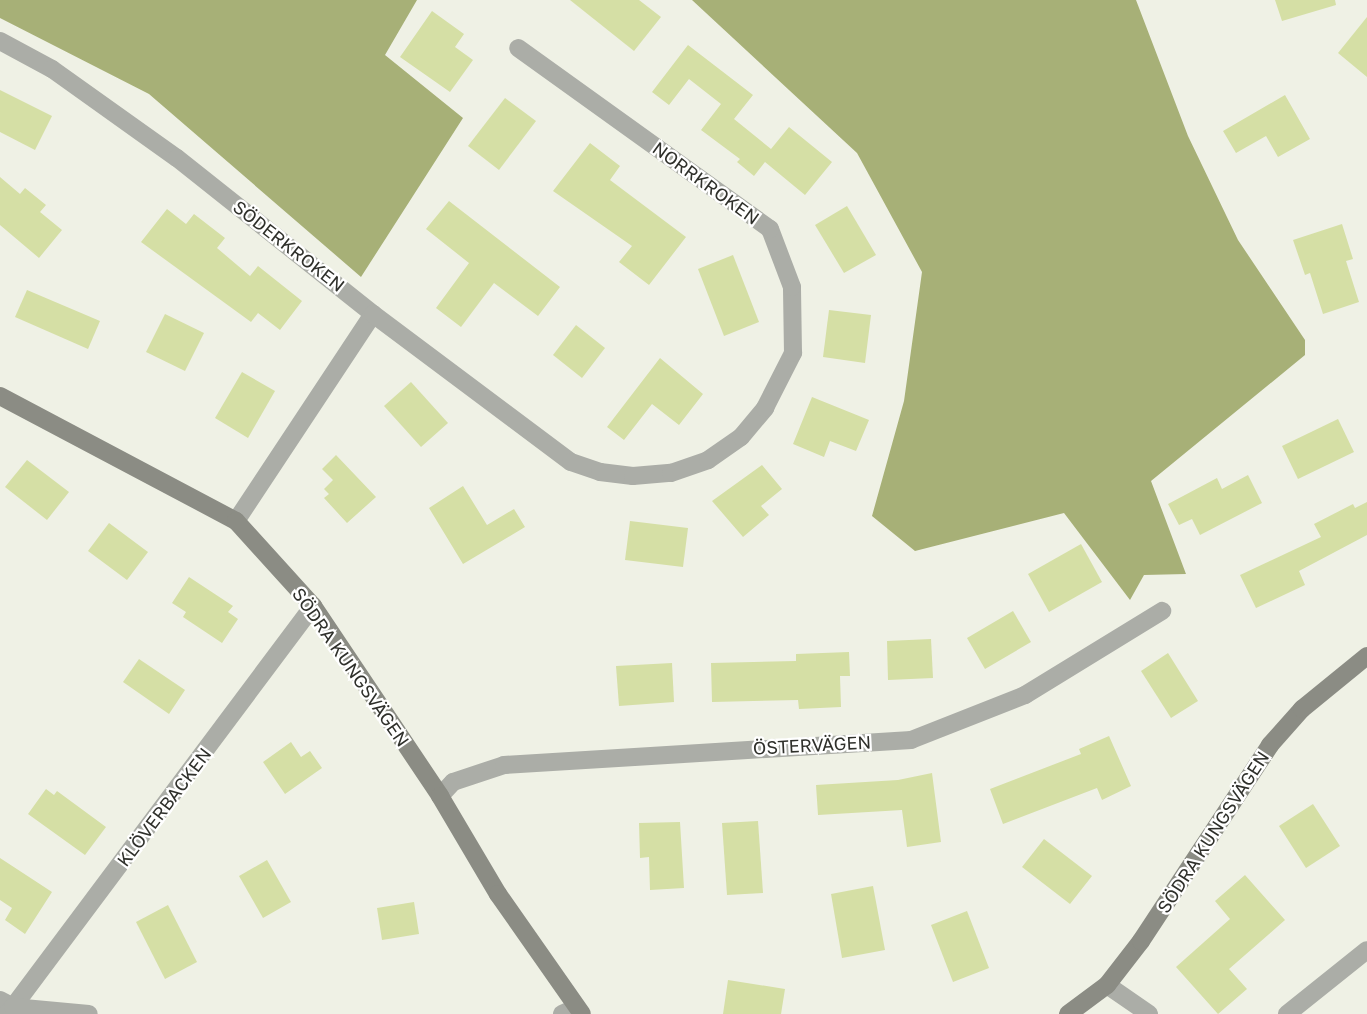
<!DOCTYPE html>
<html>
<head>
<meta charset="utf-8">
<style>
  body { margin:0 }
  #map { position:relative; width:1367px; height:1014px; overflow:hidden; background:#eff1e5; font-family:"Golos Text",sans-serif }
  div>[style] { position:absolute }
  [style*='--x'] { left:calc(var(--x)*1px); top:calc(var(--y)*1px); width:calc(var(--w)*1px); rotate:calc(var(--a)*1deg) }
  .forest>* { inset:0; background:#a7b077 }
  .building>* { inset:0; background:#d5dfa5 }
  .street>* { height:18px; margin:-9px; padding:0 9px; transform-origin:9px; border-radius:9px; background:#abada7 }
  .secondary>* { height:18px; margin:-9px; padding:0 9px; transform-origin:9px; border-radius:9px; background:#8b8c84 }
  span { translate:-50% -50%; white-space:nowrap; text-align:center; line-height:1.15; -webkit-text-stroke:4.5px #fff; paint-order:stroke }
  .street-label { font-size:18px; color:#2f302b }
</style>
</head>
<body>
<div id="map">
  <div class="forest">
    <i style="clip-path:polygon(0 0,417px 0,385px 55px,463px 118px,361px 277px,149px 94px,0 18px)"></i>
    <i style="clip-path:polygon(692px 0,1136px 0,1188px 136px,1238px 240px,1305px 340px,1305px 355px,1151px 481px,1186px 574px,1144px 575px,1130px 600px,1064px 513px,915px 551px,872px 516px,904px 401px,922px 272px,857px 153px)"></i>
  </div>
  <div class="building">
    <i style="clip-path:polygon(570px 0,639px 0,661px 17px,634px 51px)"></i>
    <i style="clip-path:polygon(1275px 0,1335px 0,1336px 5px,1282px 21px)"></i>
    <i style="clip-path:polygon(432px 11px,464px 34px,455px 47px,473px 60px,450px 92px,400px 57px)"></i>
    <i style="clip-path:polygon(1367px 17px,1367px 77px,1338px 53px)"></i>
    <i style="clip-path:polygon(688px 45px,753px 95px,734px 119px,771px 149px,789px 127px,832px 162px,805px 195px,765px 162px,754px 176px,737px 162px,740px 159px,701px 130px,721px 104px,689px 79px,669px 105px,652px 92px)"></i>
    <i style="clip-path:polygon(0 90px,52px 116px,35px 150px,0 132px)"></i>
    <i style="clip-path:polygon(1285px 95px,1310px 139px,1278px 157px,1266px 136px,1236px 153px,1223px 131px)"></i>
    <i style="clip-path:polygon(505px 98px,536px 121px,499px 170px,468px 146px)"></i>
    <i style="clip-path:polygon(590px 143px,620px 166px,610px 180px,686px 237px,649px 285px,619px 262px,632px 246px,553px 191px)"></i>
    <i style="clip-path:polygon(0 177px,20px 194px,25px 188px,46px 205px,40px 212px,62px 230px,39px 258px,0 225px)"></i>
    <i style="clip-path:polygon(449px 201px,560px 287px,538px 316px,494px 283px,461px 327px,436px 308px,469px 263px,426px 229px)"></i>
    <i style="clip-path:polygon(847px 206px,876px 255px,844px 273px,815px 225px)"></i>
    <i style="clip-path:polygon(167px 209px,186px 224px,194px 214px,225px 238px,217px 248px,250px 276px,258px 266px,302px 301px,280px 330px,258px 313px,251px 322px,141px 242px)"></i>
    <i style="clip-path:polygon(1342px 224px,1353px 259px,1346px 261px,1359px 302px,1323px 314px,1310px 273px,1305px 275px,1293px 240px)"></i>
    <i style="clip-path:polygon(733px 255px,759px 322px,724px 336px,698px 269px)"></i>
    <i style="clip-path:polygon(27px 290px,100px 321px,88px 349px,15px 317px)"></i>
    <i style="clip-path:polygon(829px 310px,871px 315px,865px 363px,823px 357px)"></i>
    <i style="clip-path:polygon(165px 314px,204px 333px,185px 371px,146px 352px)"></i>
    <i style="clip-path:polygon(576px 325px,605px 348px,582px 378px,553px 355px)"></i>
    <i style="clip-path:polygon(660px 358px,703px 394px,679px 425px,652px 404px,624px 440px,607px 427px)"></i>
    <i style="clip-path:polygon(242px 372px,275px 391px,248px 438px,215px 418px)"></i>
    <i style="clip-path:polygon(411px 382px,448px 423px,421px 447px,384px 406px)"></i>
    <i style="clip-path:polygon(812px 397px,869px 420px,856px 451px,830px 441px,824px 457px,793px 444px)"></i>
    <i style="clip-path:polygon(1338px 419px,1354px 452px,1298px 479px,1282px 446px)"></i>
    <i style="clip-path:polygon(336px 455px,376px 497px,347px 523px,324px 498px,329px 494px,324px 489px,333px 480px,322px 469px)"></i>
    <i style="clip-path:polygon(27px 460px,69px 492px,47px 520px,5px 487px)"></i>
    <i style="clip-path:polygon(762px 465px,782px 489px,761px 506px,769px 515px,743px 537px,712px 501px)"></i>
    <i style="clip-path:polygon(1248px 475px,1262px 503px,1200px 535px,1192px 519px,1179px 525px,1168px 504px,1217px 478px,1222px 489px)"></i>
    <i style="clip-path:polygon(463px 486px,487px 525px,514px 509px,525px 527px,463px 564px,429px 508px)"></i>
    <i style="clip-path:polygon(1367px 502px,1367px 535px,1299px 571px,1305px 585px,1256px 608px,1240px 575px,1321px 537px,1314px 524px,1353px 504px,1355px 508px)"></i>
    <i style="clip-path:polygon(630px 521px,688px 528px,683px 567px,625px 560px)"></i>
    <i style="clip-path:polygon(109px 523px,148px 552px,127px 580px,88px 551px)"></i>
    <i style="clip-path:polygon(1081px 544px,1102px 582px,1049px 612px,1028px 574px)"></i>
    <i style="clip-path:polygon(189px 577px,233px 606px,228px 612px,238px 619px,222px 643px,183px 617px,186px 612px,172px 603px)"></i>
    <i style="clip-path:polygon(1013px 611px,1031px 642px,985px 669px,967px 638px)"></i>
    <i style="clip-path:polygon(931px 639px,933px 678px,888px 680px,887px 641px)"></i>
    <i style="clip-path:polygon(849px 652px,850px 676px,840px 676px,841px 707px,799px 709px,798px 700px,712px 702px,711px 663px,796px 661px,796px 654px)"></i>
    <i style="clip-path:polygon(1168px 653px,1198px 701px,1171px 718px,1141px 671px)"></i>
    <i style="clip-path:polygon(139px 659px,185px 690px,169px 714px,123px 682px)"></i>
    <i style="clip-path:polygon(672px 663px,674px 702px,619px 706px,616px 666px)"></i>
    <i style="clip-path:polygon(1109px 736px,1131px 786px,1102px 800px,1097px 788px,1003px 824px,990px 789px,1081px 754px,1079px 749px)"></i>
    <i style="clip-path:polygon(291px 742px,301px 757px,310px 751px,322px 768px,285px 794px,263px 762px)"></i>
    <i style="clip-path:polygon(932px 773px,941px 842px,907px 847px,902px 810px,818px 815px,816px 785px,898px 780px)"></i>
    <i style="clip-path:polygon(46px 789px,54px 795px,57px 791px,106px 827px,85px 855px,28px 814px)"></i>
    <i style="clip-path:polygon(1313px 804px,1340px 846px,1306px 868px,1279px 826px)"></i>
    <i style="clip-path:polygon(758px 821px,763px 893px,727px 895px,722px 823px)"></i>
    <i style="clip-path:polygon(680px 822px,684px 888px,650px 890px,649px 857px,640px 858px,639px 823px)"></i>
    <i style="clip-path:polygon(1044px 839px,1092px 876px,1070px 904px,1022px 867px)"></i>
    <i style="clip-path:polygon(0 858px,52px 892px,25px 934px,5px 920px,12px 908px,0 900px)"></i>
    <i style="clip-path:polygon(267px 860px,291px 902px,263px 918px,239px 876px)"></i>
    <i style="clip-path:polygon(1245px 875px,1285px 920px,1229px 969px,1247px 989px,1218px 1014px,1176px 967px,1230px 919px,1215px 901px)"></i>
    <i style="clip-path:polygon(873px 886px,885px 950px,842px 958px,831px 894px)"></i>
    <i style="clip-path:polygon(414px 902px,419px 934px,382px 940px,377px 908px)"></i>
    <i style="clip-path:polygon(168px 905px,197px 962px,165px 979px,136px 922px)"></i>
    <i style="clip-path:polygon(967px 911px,989px 968px,953px 982px,931px 925px)"></i>
    <i style="clip-path:polygon(728px 980px,785px 989px,781px 1014px,723px 1014px)"></i>
  </div>
  <div class="street">
    <i style="--x:0;--y:41;--w:59;--a:28.3"></i>
    <i style="--x:52;--y:69;--w:153;--a:35.5"></i>
    <i style="--x:177;--y:158;--w:251;--a:38.5"></i>
    <i style="--x:373;--y:314;--w:248;--a:123.5"></i>
    <i style="--x:373;--y:314;--w:247;--a:36.8"></i>
    <i style="--x:571;--y:462;--w:31;--a:19"></i>
    <i style="--x:600;--y:472;--w:33;--a:7"></i>
    <i style="--x:633;--y:476;--w:38;--a:-5"></i>
    <i style="--x:671;--y:473;--w:39;--a:-19"></i>
    <i style="--x:708;--y:460;--w:40;--a:-34.9"></i>
    <i style="--x:741;--y:437;--w:38;--a:-50"></i>
    <i style="--x:765;--y:408;--w:62;--a:-63"></i>
    <i style="--x:793;--y:353;--w:66;--a:-90.9"></i>
    <i style="--x:792;--y:287;--w:62;--a:-110.8"></i>
    <i style="--x:770;--y:229;--w:310;--a:-144.3"></i>
    <i style="--x:440;--y:796;--w:19;--a:-47"></i>
    <i style="--x:453;--y:782;--w:54;--a:-18.4"></i>
    <i style="--x:504;--y:765;--w:408;--a:-3.5"></i>
    <i style="--x:911;--y:740;--w:123;--a:-21.5"></i>
    <i style="--x:1025;--y:695;--w:161;--a:-31.5"></i>
    <i style="--x:1107;--y:985;--w:51;--a:34.6"></i>
    <i style="--x:0;--y:1000;--w:15;--a:28"></i>
    <i style="--x:13;--y:1007;--w:501;--a:-53.2"></i>
    <i style="--x:7;--y:1013;--w:8;--a:-45"></i>
    <i style="--x:13;--y:1007;--w:76;--a:5.3"></i>
    <i style="--x:562;--y:1014;--w:14;--a:-25"></i>
    <i style="--x:1287;--y:1014;--w:102;--a:-38.7"></i>
  </div>
  <div class="secondary">
    <i style="--x:0;--y:396;--w:267;--a:27.9"></i>
    <i style="--x:236;--y:521;--w:115;--a:47.8"></i>
    <i style="--x:313;--y:606;--w:229;--a:56.2"></i>
    <i style="--x:440;--y:796;--w:114;--a:59.4"></i>
    <i style="--x:498;--y:894;--w:146;--a:55"></i>
    <i style="--x:1068;--y:1014;--w:49;--a:-36.6"></i>
    <i style="--x:1107;--y:985;--w:56;--a:-52.3"></i>
    <i style="--x:1141;--y:941;--w:235;--a:-56.6"></i>
    <i style="--x:1270;--y:745;--w:48;--a:-48.4"></i>
    <i style="--x:1302;--y:709;--w:84;--a:-39.2"></i>
  </div>
  <div class="street-label">
    <span style="left:706px;top:183px;rotate:36deg">NORRKROKEN</span>
    <span style="left:289px;top:246px;rotate:38deg">SÖDERKROKEN</span>
    <span style="left:351px;top:667px;rotate:55deg">SÖDRA KUNGSVÄGEN</span>
    <span style="left:812px;top:745px;rotate:-3deg">ÖSTERVÄGEN</span>
    <span style="left:164px;top:807px;rotate:-53deg">KLÖVERBACKEN</span>
    <span style="left:1213px;top:832px;rotate:-57deg">SÖDRA KUNGSVÄGEN</span>
  </div>
</div>
</body>
</html>
